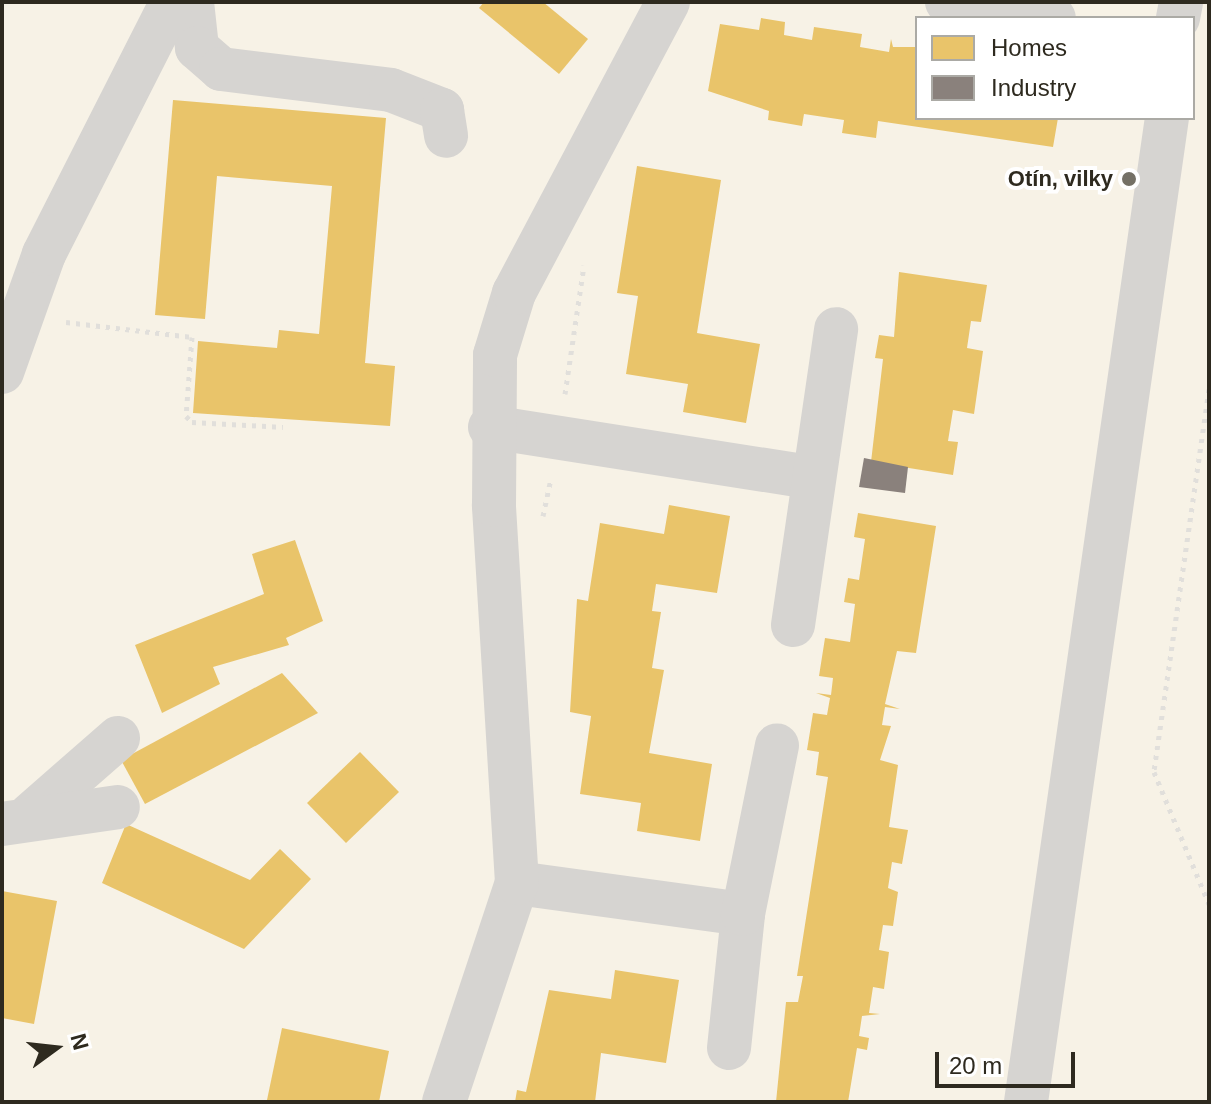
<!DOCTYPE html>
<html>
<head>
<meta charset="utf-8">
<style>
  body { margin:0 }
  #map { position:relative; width:1211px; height:1104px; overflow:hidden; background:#f7f2e6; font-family:Helvetica,sans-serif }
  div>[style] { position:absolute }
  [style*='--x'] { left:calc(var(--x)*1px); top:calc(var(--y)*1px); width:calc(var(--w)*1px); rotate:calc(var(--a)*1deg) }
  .homes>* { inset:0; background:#e9c46a }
  .industry>* { inset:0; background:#8a817c }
  .path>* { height:5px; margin-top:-2.5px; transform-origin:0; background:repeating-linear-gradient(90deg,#e1dfdb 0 4px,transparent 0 10px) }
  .minor>* { height:44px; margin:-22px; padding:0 22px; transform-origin:22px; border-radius:22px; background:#d6d4d1 }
  .dots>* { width:22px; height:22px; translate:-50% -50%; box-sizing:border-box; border:4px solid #fff; border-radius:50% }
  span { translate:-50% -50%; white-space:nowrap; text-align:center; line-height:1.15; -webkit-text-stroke:8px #fff; paint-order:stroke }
  .poi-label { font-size:22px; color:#2e2a1f; font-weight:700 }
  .right { translate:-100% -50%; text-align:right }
  .frame { position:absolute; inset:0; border:4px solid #2e2a1f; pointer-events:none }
  .legend { position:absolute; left:915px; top:16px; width:280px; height:104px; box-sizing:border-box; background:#fff; border:2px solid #abaaa5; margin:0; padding:10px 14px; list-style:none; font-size:24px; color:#2e2a1f }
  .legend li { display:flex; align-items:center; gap:16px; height:40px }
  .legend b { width:40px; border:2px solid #abaaa5 }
  .north { position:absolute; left:16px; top:1008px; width:80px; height:80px; -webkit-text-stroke:6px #fff; paint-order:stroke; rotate:75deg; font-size:22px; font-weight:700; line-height:32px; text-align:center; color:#2e2a1f }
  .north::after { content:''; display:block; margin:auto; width:28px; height:36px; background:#2e2a1f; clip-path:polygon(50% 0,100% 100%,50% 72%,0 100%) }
  .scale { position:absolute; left:935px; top:1052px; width:140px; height:36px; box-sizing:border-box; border:4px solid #2e2a1f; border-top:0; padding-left:10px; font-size:24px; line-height:28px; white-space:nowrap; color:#2e2a1f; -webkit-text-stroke:6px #fff; paint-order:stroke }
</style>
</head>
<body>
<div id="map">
  <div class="homes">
    <i style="clip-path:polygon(484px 2px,543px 2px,588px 39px,559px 74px,479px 8px)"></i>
    <i style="clip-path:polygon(761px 18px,785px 22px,784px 35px,812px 40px,814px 27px,862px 34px,860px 47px,889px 52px,891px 39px,893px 47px,917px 47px,917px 118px,1058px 118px,1053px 147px,878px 121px,876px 138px,842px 133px,844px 120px,804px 114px,802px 126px,768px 120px,769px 111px,708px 91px,720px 24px,759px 30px)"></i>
    <i style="clip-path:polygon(173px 100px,386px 118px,365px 363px,395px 366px,390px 426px,193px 413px,198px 341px,277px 348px,279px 330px,319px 334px,332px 186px,217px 176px,205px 319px,155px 315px)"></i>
    <i style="clip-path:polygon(637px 166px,721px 180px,697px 333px,760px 344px,746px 423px,683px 412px,688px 384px,626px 374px,638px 296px,617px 293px)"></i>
    <i style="clip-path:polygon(899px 272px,987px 285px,981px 322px,971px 321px,967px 348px,983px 351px,974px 414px,953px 410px,948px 441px,958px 442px,953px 475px,871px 462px,883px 359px,875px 358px,879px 335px,894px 337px)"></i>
    <i style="clip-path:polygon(669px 505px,730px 516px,717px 593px,656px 584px,652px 611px,661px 612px,652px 668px,664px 670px,649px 753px,712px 764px,700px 841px,637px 831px,641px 803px,580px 794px,591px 716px,570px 712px,577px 599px,588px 601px,600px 523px,664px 534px)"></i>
    <i style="clip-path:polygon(858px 513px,936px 526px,916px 653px,897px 651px,885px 704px,900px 709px,885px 707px,882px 725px,891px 726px,880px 760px,898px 765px,889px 827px,908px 830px,902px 864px,892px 862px,888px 888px,898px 892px,893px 926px,883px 925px,879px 950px,889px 952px,884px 989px,873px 987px,869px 1013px,880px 1014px,862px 1016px,859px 1036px,869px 1038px,867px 1050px,857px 1048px,848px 1102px,776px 1102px,786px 1002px,798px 1002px,803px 976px,797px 976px,828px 777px,816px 775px,819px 752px,807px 750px,813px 713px,827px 715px,830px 698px,816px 693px,831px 695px,833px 678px,819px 676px,825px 638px,850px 642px,855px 604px,844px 602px,848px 578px,859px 580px,865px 539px,854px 537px)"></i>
    <i style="clip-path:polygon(295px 540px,323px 621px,286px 638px,289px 645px,213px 667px,220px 684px,162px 713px,135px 645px,264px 594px,252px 554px)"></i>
    <i style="clip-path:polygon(282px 673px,318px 713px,145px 804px,121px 760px)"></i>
    <i style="clip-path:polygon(360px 752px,399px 792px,346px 843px,307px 803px)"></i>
    <i style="clip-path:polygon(126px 824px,250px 880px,280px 849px,311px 879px,244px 949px,102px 883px)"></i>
    <i style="clip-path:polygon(2px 891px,57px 901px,34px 1024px,2px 1018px)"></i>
    <i style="clip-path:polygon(615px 970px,679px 980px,666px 1063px,601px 1053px,595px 1102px,515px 1102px,517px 1090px,526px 1092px,549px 990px,611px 999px)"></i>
    <i style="clip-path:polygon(282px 1028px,389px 1051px,379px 1102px,267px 1100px)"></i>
  </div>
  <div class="industry">
    <i style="clip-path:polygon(864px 458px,908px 467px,905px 493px,859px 487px)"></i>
  </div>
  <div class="path">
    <i style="--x:66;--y:322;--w:127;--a:6.8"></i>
    <i style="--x:192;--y:337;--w:79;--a:94.3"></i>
    <i style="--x:186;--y:416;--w:8;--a:45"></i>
    <i style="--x:192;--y:422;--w:91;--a:3.1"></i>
    <i style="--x:1209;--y:389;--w:387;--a:98.2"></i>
    <i style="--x:1154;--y:772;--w:143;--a:67.4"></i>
    <i style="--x:565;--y:394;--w:130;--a:-81.6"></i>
    <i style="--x:543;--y:516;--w:35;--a:-78"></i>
  </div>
  <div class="minor">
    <i style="--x:192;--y:2;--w:46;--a:83.8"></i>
    <i style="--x:197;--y:48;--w:32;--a:41"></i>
    <i style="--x:221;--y:69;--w:171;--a:7"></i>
    <i style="--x:391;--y:90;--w:55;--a:21.4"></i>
    <i style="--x:442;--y:110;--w:26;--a:81"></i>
    <i style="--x:947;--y:2;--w:108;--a:8.5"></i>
    <i style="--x:1178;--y:18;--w:16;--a:-79"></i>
    <i style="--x:2;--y:372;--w:125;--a:-70.4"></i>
    <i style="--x:44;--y:254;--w:283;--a:-63.1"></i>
    <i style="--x:490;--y:427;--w:325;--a:8.9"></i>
    <i style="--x:793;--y:625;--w:299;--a:-81.7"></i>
    <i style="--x:30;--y:815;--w:117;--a:-41.2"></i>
    <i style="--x:2;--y:824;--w:117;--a:-8.3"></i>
    <i style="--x:517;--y:883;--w:228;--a:7.8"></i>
    <i style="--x:729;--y:1048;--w:135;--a:-84"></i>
    <i style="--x:743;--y:914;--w:172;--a:-78.6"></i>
    <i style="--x:444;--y:1102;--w:231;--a:-71.6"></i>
    <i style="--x:517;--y:883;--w:379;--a:-93.5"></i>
    <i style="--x:494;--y:505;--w:150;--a:-89.6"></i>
    <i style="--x:495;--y:355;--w:65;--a:-73"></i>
    <i style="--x:514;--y:293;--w:329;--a:-62.1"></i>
    <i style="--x:1026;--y:1102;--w:994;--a:-81.85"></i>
  </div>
  <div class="dots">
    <i style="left:1129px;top:179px;background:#747065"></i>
  </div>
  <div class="poi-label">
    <span class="right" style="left:1113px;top:179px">Otín, vilky</span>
  </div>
  <div class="frame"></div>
  <ul class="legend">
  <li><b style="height:22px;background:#e9c46a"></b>Homes</li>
  <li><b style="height:22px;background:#8a817c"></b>Industry</li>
  </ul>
  <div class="north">N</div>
  <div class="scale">20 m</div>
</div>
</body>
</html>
